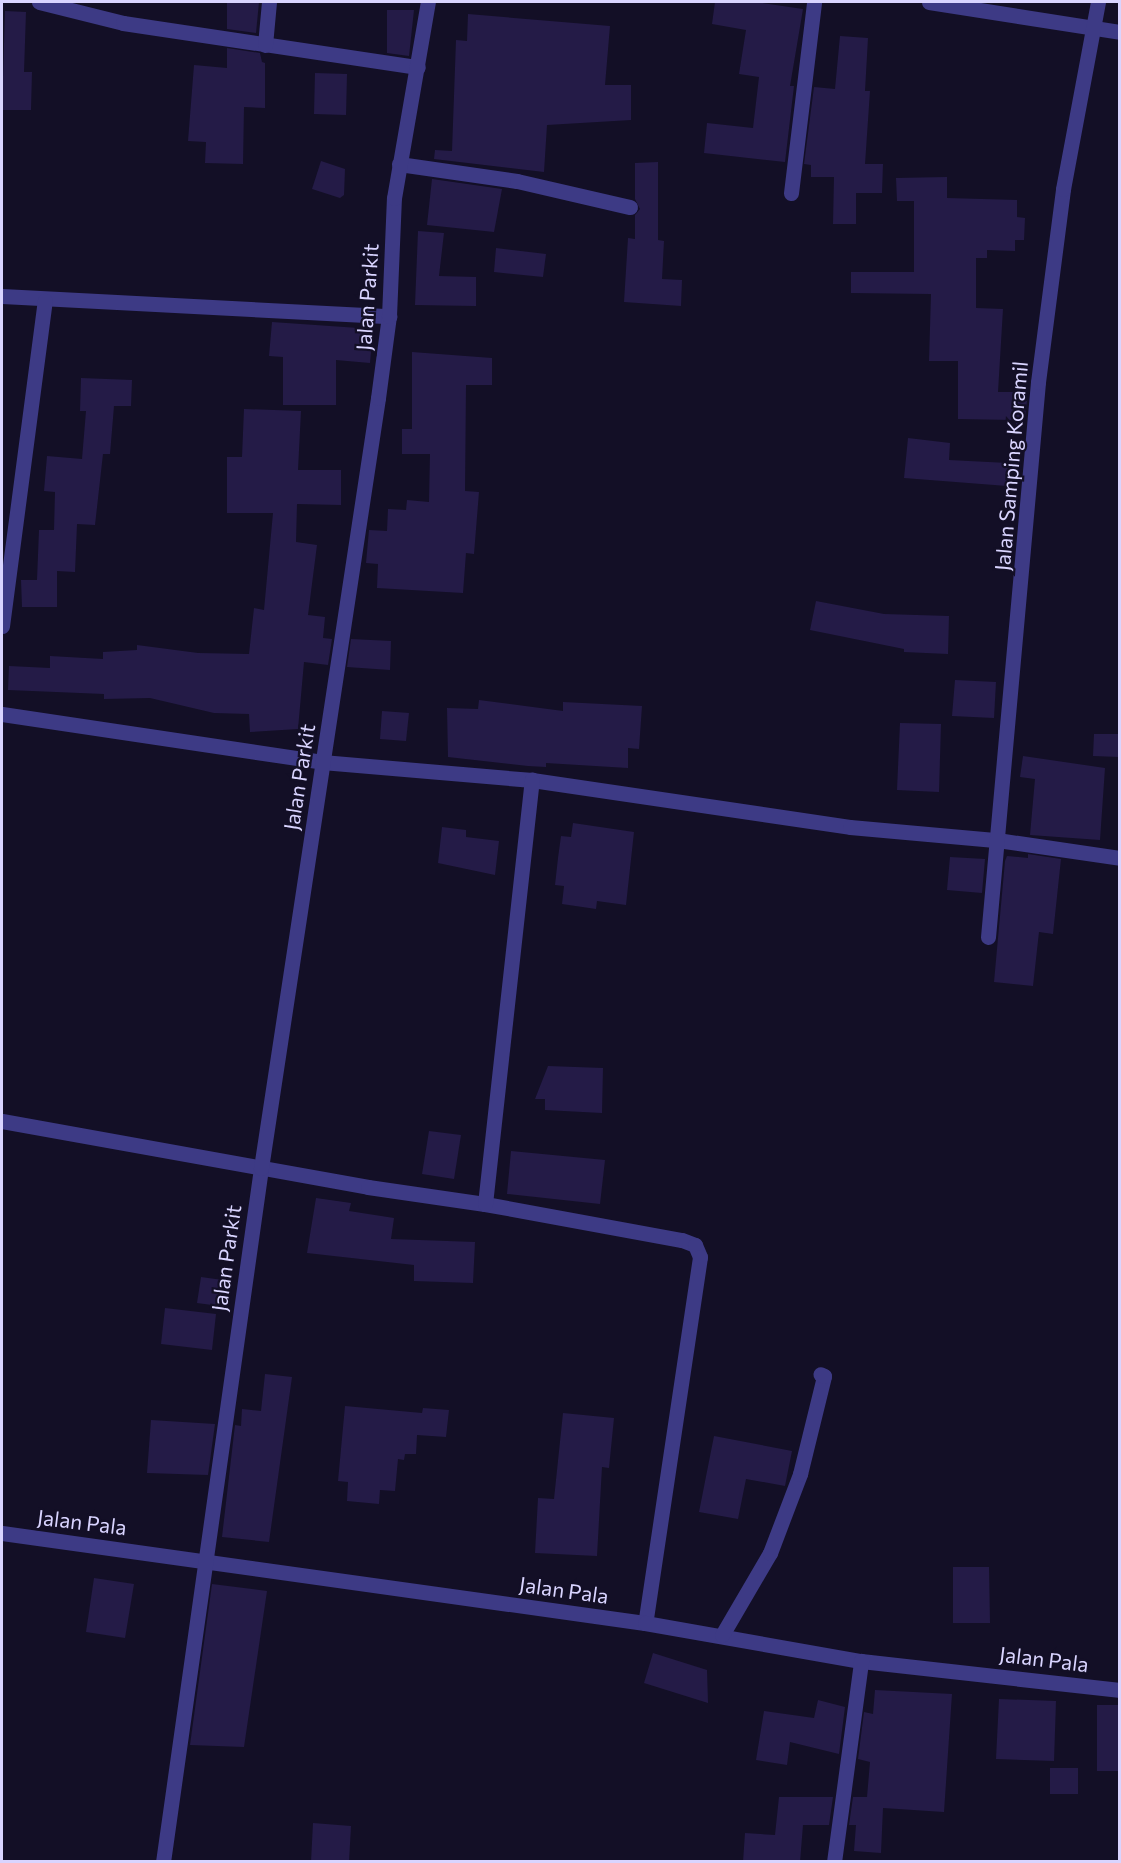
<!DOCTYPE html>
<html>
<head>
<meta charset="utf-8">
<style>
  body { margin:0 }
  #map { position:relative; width:1121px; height:1863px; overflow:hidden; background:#130f26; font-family:Commissioner,sans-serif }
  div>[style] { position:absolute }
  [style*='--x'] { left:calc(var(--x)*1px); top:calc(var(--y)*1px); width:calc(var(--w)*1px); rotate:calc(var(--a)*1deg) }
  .building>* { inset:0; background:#241b47 }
  .minor>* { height:15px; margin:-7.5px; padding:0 7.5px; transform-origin:7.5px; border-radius:7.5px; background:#3d3a85 }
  span { translate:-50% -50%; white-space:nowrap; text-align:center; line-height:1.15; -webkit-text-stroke:4.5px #130f26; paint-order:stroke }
  .street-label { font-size:21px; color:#d9d4ff }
  .frame { position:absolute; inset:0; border:3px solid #d9d4ff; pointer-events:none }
</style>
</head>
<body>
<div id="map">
  <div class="building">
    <i style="clip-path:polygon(227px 2px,259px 2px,256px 33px,227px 29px)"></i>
    <i style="clip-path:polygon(715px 2px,756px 2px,803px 9px,790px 86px,794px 86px,785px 162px,704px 153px,707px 123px,753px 128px,759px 77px,739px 74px,746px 30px,712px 24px)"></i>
    <i style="clip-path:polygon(387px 10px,414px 10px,409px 56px,387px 53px)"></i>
    <i style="clip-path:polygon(5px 11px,26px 12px,24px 72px,32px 72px,31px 110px,2px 110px)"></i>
    <i style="clip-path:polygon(468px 14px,610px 26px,605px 85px,631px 85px,631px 120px,547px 125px,544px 172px,434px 159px,435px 150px,452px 151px,456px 40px,467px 41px)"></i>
    <i style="clip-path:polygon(840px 36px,868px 38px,865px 91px,870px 91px,865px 164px,883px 164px,882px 193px,856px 193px,856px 224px,833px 224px,834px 177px,811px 177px,811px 165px,804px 164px,814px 87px,835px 89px)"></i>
    <i style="clip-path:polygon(227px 48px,260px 53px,262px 62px,265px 63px,265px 108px,244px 107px,243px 164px,205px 163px,206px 142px,188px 141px,194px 65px,227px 68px)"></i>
    <i style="clip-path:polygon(315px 73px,347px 74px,346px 115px,314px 114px)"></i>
    <i style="clip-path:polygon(321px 161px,345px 169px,344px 195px,340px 198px,312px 189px)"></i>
    <i style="clip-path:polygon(658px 162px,658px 240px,664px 241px,662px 279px,682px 280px,681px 306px,624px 302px,628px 238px,635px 239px,635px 215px,640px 209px,635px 199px,635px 163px)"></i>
    <i style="clip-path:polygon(947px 177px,947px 198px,1017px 200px,1017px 217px,1025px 218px,1024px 240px,1015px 240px,1015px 251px,987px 250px,987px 258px,976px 258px,976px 308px,1003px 309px,998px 392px,1014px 392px,1014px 420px,958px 419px,958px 361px,929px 361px,931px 294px,851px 293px,851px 272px,914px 272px,914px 201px,897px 201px,896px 178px)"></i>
    <i style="clip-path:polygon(432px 179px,502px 189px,494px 232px,427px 225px)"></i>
    <i style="clip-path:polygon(418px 231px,444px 233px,439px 276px,476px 277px,476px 306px,415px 305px)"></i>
    <i style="clip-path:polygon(496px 248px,546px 254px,543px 277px,494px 272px)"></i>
    <i style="clip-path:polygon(272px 322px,373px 329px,370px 363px,336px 360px,336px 405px,283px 405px,283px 357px,269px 356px)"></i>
    <i style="clip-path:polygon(412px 352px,492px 358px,492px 385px,466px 385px,465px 491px,479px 492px,474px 554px,466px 553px,463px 593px,377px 588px,378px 564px,366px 563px,369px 530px,387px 531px,388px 509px,406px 510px,407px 500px,429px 502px,430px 454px,402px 454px,402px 429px,412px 429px)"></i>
    <i style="clip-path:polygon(81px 378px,132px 380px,131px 406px,114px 406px,110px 454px,103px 454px,95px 525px,77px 524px,75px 572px,57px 571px,57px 607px,22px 607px,21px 580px,37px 580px,39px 530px,54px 530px,55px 492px,44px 491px,47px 456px,82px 459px,86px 411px,80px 411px)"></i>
    <i style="clip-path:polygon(1016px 401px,1027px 401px,1024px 426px,1016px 426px)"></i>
    <i style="clip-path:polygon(244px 409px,301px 411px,298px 470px,341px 470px,341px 505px,297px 504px,296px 542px,317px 545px,308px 615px,325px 617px,323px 638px,332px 639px,328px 665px,304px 662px,298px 729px,250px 732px,249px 714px,214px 713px,150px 698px,104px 699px,104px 694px,8px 690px,9px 666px,50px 668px,50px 656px,103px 659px,103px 652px,137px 650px,137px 645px,198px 653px,249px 654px,254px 608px,264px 610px,273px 513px,227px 513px,227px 457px,242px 457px)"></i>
    <i style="clip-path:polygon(908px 438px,950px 443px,949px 460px,1008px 463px,1007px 486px,904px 478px)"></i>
    <i style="clip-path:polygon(816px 601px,884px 614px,949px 616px,948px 654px,904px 652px,904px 649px,810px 630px)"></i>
    <i style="clip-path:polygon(351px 639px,391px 641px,390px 670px,347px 667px)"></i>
    <i style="clip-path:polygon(955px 680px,996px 682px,994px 718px,952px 716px)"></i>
    <i style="clip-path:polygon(479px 700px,563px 711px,563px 702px,642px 706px,639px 749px,628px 748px,628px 768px,546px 763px,546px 767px,528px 766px,448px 757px,447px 708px,478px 709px)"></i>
    <i style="clip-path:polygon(382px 711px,409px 713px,406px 741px,380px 739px)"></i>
    <i style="clip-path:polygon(900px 723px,941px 724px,939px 792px,897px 790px)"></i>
    <i style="clip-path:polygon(1094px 734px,1119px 734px,1119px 757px,1093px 756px)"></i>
    <i style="clip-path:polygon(1023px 756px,1105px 768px,1100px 840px,1030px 835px,1035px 779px,1020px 777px)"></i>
    <i style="clip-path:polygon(573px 823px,634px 832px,626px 905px,597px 901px,596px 909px,562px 904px,564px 886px,555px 885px,558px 858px,561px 836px,571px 837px)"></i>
    <i style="clip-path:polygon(442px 827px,466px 830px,466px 837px,499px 841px,495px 875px,438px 863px)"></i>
    <i style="clip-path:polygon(1028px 854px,1061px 859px,1053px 934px,1039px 932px,1033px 986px,994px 982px,1005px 861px,1007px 856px,1028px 858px)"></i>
    <i style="clip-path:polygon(950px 857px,985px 859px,982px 893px,947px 890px)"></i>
    <i style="clip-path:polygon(548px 1066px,603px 1068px,602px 1113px,545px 1110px,545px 1099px,535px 1099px)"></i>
    <i style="clip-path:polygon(429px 1131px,461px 1135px,454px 1179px,422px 1174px)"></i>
    <i style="clip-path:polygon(511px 1151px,605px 1160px,600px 1204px,507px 1194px)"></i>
    <i style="clip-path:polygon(316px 1198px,351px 1203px,349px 1211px,394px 1218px,391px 1239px,475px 1242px,473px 1283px,414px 1281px,414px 1265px,307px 1253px)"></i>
    <i style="clip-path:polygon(201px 1277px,230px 1281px,227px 1307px,197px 1303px)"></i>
    <i style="clip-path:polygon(165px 1308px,216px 1314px,212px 1350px,161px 1344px)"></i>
    <i style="clip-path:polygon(265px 1374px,292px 1377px,269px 1542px,222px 1537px,235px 1425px,241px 1426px,242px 1409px,261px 1411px)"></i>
    <i style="clip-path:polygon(345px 1406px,422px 1413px,423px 1408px,449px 1410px,446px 1437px,417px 1435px,416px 1454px,405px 1454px,404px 1460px,398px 1459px,395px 1491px,380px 1490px,379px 1504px,347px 1501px,348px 1482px,338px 1481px)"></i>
    <i style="clip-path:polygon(563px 1413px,614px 1418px,609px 1468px,602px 1467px,597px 1556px,535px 1553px,538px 1498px,554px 1499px)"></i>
    <i style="clip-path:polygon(151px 1420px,215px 1424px,208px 1475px,147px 1473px)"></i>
    <i style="clip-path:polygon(714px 1436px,792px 1451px,785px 1486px,746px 1479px,738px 1519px,699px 1512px)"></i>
    <i style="clip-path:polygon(953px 1567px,989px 1567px,990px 1623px,953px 1623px)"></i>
    <i style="clip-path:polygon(94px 1578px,134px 1584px,125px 1638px,86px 1632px)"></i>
    <i style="clip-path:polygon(212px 1584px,267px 1591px,244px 1747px,190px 1745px)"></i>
    <i style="clip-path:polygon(653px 1653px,707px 1670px,708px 1703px,644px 1683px)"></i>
    <i style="clip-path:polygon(875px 1690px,952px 1694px,944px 1812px,883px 1808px,881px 1853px,854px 1851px,856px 1825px,849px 1825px,853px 1797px,867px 1797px,870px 1762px,858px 1759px,864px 1712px,873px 1714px)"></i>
    <i style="clip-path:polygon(999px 1699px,1056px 1701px,1054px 1761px,996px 1759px)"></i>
    <i style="clip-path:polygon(818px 1700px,845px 1707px,839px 1754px,790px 1742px,787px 1765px,756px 1760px,764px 1711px,814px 1718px)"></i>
    <i style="clip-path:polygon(1097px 1705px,1119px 1705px,1119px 1771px,1097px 1771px)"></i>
    <i style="clip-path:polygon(1050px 1768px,1078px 1768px,1078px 1794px,1050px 1794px)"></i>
    <i style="clip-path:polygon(779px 1797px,833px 1797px,829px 1825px,803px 1825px,800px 1862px,743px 1862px,745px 1833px,775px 1835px)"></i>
    <i style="clip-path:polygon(313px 1823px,351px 1826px,349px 1862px,311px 1862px)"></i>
  </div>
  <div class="minor">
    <i style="--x:39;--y:2;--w:87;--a:14"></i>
    <i style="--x:123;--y:23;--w:298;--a:8.5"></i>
    <i style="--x:929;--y:2;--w:193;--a:8.9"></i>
    <i style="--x:265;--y:45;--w:43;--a:-84.7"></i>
    <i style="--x:399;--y:164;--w:119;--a:8.2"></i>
    <i style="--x:517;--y:181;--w:116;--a:13"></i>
    <i style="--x:791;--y:193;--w:192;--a:-83.1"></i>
    <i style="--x:2;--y:296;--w:388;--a:3"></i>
    <i style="--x:2;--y:626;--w:328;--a:-82.5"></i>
    <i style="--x:2;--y:714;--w:324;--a:8.5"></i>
    <i style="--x:322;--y:762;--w:211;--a:4.9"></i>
    <i style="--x:532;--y:780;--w:321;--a:8.4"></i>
    <i style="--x:850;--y:827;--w:148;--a:5.1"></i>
    <i style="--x:997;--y:840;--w:124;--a:8.3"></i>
    <i style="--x:988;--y:937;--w:557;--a:-84.85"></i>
    <i style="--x:1038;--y:382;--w:195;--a:-82.6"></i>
    <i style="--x:1063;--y:189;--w:190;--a:-79.4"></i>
    <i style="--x:2;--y:1121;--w:372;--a:10.2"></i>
    <i style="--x:368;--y:1187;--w:118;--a:8.3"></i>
    <i style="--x:485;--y:1204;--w:200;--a:10.4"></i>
    <i style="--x:682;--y:1240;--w:14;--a:21"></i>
    <i style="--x:695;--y:1245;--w:13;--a:67"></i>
    <i style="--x:700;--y:1257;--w:370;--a:98.5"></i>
    <i style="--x:485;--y:1204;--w:427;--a:-83.7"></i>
    <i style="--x:2;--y:1533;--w:649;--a:7.97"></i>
    <i style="--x:645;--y:1623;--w:219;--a:10"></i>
    <i style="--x:861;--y:1661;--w:261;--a:6.4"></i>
    <i style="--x:722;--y:1635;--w:95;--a:-59.7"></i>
    <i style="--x:770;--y:1553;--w:85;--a:-69.2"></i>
    <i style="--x:800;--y:1474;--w:101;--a:-76.2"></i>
    <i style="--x:824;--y:1376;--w:4;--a:-153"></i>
    <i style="--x:163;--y:1862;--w:701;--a:-81.96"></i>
    <i style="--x:261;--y:1168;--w:779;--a:-81.36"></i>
    <i style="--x:378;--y:398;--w:83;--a:-82.4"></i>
    <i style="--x:389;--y:316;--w:118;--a:-87.6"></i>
    <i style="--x:394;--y:198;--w:199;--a:-80.2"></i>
    <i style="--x:834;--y:1862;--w:203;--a:-82.3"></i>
  </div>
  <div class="street-label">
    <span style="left:367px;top:297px;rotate:-86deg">Jalan Parkit</span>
    <span style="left:1011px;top:466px;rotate:-85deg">Jalan Samping Koramil</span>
    <span style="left:299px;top:777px;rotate:-81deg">Jalan Parkit</span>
    <span style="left:226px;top:1258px;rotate:-82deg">Jalan Parkit</span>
    <span style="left:82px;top:1522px;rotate:7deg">Jalan Pala</span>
    <span style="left:564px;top:1590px;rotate:8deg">Jalan Pala</span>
    <span style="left:1044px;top:1659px;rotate:7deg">Jalan Pala</span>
  </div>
  <div class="frame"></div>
</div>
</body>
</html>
